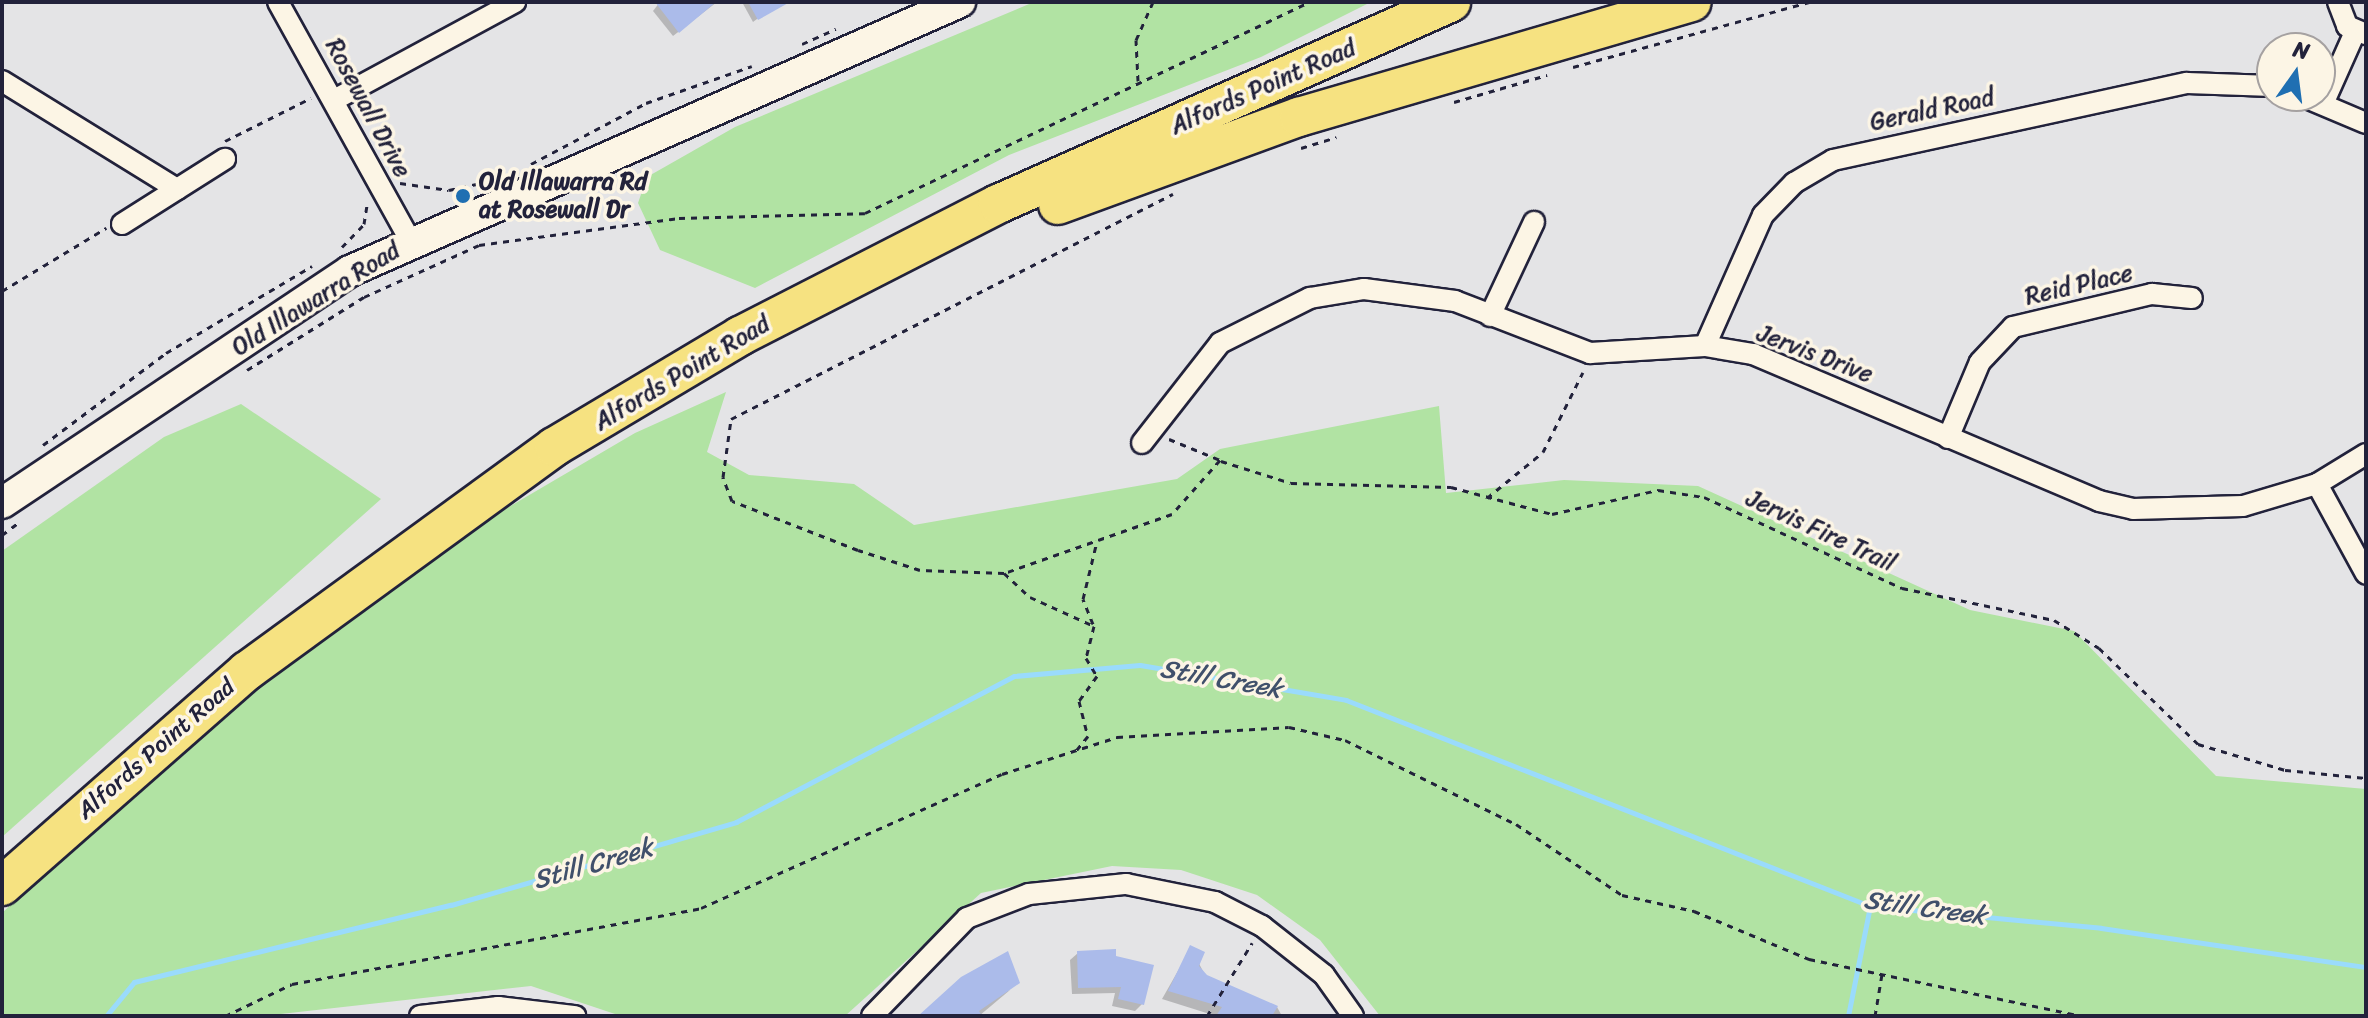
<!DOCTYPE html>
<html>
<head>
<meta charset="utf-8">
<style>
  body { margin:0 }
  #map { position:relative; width:2368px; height:1018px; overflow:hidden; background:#e4e4e6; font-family:Sriracha,sans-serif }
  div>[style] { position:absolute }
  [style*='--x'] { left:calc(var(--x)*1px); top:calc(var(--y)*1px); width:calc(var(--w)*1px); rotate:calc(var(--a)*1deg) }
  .green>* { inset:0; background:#b1e3a3 }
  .shadow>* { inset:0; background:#0003 }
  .stream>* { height:5px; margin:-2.5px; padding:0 2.5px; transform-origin:2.5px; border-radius:2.5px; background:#9adbfc }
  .building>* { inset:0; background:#abbbea }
  .path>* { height:3px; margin-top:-1.5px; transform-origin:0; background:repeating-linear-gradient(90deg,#22223b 0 6px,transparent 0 12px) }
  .roads { filter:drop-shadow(2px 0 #22223b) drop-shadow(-2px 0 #22223b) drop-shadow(0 2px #22223b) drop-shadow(0 -2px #22223b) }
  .street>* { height:20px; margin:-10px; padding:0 10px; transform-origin:10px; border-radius:10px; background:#fcf5e5 }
  .secondary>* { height:30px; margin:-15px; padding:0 15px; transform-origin:15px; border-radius:15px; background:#fcf5e5 }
  .highway>* { height:38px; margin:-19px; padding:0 19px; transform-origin:19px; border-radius:19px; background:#f6e281 }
  .dots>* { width:22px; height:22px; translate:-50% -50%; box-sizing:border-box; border:4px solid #fcf5e5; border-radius:50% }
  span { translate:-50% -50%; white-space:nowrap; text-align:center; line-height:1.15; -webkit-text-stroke:7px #fcf5e5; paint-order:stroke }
  .street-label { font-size:24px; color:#22223b }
  .poi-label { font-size:24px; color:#22223b; font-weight:700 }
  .left { translate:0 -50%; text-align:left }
  .water-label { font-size:26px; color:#40506b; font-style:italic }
  .frame { position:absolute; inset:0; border:4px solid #22223b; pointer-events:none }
  .north { position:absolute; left:2256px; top:32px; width:80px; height:80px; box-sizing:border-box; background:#fcf5e5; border:2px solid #a5a1a1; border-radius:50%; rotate:14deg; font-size:22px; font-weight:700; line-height:32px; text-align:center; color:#22223b }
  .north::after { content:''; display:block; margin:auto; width:28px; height:36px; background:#1f6fb2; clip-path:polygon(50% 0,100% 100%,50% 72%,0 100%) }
</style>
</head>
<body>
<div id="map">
  <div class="green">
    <i style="clip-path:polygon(1034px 2px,1371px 2px,1261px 57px,1009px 155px,755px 288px,660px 250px,638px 203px,647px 177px,735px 127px)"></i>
    <i style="clip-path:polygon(726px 392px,707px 452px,749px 475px,854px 484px,914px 525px,1177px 479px,1220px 449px,1439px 406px,1446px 493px,1564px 480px,1698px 486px,1970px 610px,2074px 631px,2216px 776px,2366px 789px,2366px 1016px,1380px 1016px,1320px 940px,1257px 895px,1181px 870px,1112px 866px,981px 893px,845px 1016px,621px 1016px,531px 986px,263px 1016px,2px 1016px,2px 913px,182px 745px,456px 538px,635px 433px)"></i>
    <i style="clip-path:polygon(241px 404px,381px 499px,2px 837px,2px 551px,164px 437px)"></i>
  </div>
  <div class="shadow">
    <i style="clip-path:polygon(660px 2px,717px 2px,673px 36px,653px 11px)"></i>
    <i style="clip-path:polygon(742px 2px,780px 2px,753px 22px)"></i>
    <i style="clip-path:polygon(1191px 948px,1206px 977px,1277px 1007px,1282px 1016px,1216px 1016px,1162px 999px)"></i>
    <i style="clip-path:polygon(1078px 953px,1114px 958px,1142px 1004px,1135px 1011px,1112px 1006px,1115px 993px,1072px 994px,1070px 960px)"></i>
    <i style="clip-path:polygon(1010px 990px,979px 1016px,924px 1016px)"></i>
  </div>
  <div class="stream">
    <i style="--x:106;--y:1016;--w:44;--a:-50.5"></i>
    <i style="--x:134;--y:982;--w:326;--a:-13.7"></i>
    <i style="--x:451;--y:905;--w:297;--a:-16.2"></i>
    <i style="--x:736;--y:822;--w:314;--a:-27.7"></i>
    <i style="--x:1014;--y:676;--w:126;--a:-5"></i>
    <i style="--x:1140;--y:665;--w:209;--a:9.6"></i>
    <i style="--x:1346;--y:700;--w:563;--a:21.46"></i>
    <i style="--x:1870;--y:906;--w:232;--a:5.4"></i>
    <i style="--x:2101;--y:928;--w:268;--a:8.4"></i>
    <i style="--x:1848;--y:1016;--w:112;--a:-78.7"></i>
  </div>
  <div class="building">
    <i style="clip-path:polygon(655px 2px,716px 2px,679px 33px)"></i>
    <i style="clip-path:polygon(748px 2px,790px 2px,758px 20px)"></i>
    <i style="clip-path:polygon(1190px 945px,1205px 952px,1199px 966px,1207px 975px,1278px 1006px,1272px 1016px,1216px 1016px,1222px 1007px,1168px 991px)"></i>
    <i style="clip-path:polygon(1116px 949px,1116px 956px,1154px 965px,1144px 1005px,1118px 999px,1121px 987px,1078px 988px,1077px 951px)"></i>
    <i style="clip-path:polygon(1008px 951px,1020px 983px,979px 1011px,982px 1016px,918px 1016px,961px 977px)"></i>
  </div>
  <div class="path">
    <i style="--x:802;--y:44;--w:37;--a:-24"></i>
    <i style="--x:1573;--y:67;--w:245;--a:-15.4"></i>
    <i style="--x:1138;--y:81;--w:41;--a:-92.8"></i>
    <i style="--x:1136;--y:40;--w:42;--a:-65.9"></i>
    <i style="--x:1454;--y:102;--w:97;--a:-16.2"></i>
    <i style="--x:225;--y:141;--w:96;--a:-26.6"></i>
    <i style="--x:1301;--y:148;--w:37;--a:-17"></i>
    <i style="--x:531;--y:164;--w:130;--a:-27.9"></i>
    <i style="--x:646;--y:103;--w:112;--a:-19.2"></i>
    <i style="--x:400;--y:183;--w:49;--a:8.1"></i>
    <i style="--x:449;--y:190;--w:47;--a:-12.3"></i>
    <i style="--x:342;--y:247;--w:32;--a:-46"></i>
    <i style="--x:364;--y:224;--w:20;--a:-81"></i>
    <i style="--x:2;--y:291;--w:122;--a:-31.2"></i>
    <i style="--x:247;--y:370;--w:138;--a:-32"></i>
    <i style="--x:364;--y:297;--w:126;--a:-24.3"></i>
    <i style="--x:479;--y:245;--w:202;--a:-7.7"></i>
    <i style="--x:679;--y:218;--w:186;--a:-1.5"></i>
    <i style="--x:865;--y:213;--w:492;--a:-25.4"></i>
    <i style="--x:1169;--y:439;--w:55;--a:22.4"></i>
    <i style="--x:1220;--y:460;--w:72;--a:131.6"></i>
    <i style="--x:1172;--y:514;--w:178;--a:160.6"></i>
    <i style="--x:1004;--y:573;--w:84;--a:-178"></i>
    <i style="--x:920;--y:570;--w:65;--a:-162.1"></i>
    <i style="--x:858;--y:550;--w:135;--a:-158.7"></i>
    <i style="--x:732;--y:501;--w:26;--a:-111"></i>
    <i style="--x:723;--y:477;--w:59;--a:-82.1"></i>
    <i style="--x:731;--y:419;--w:496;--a:-27"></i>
    <i style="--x:43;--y:445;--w:154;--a:-36.8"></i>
    <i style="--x:166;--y:353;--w:170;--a:-30.8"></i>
    <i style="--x:1221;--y:461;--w:73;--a:17.4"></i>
    <i style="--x:1291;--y:483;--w:160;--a:1.4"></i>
    <i style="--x:1451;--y:487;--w:105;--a:15"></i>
    <i style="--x:1552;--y:514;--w:109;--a:-12.8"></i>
    <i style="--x:1658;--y:490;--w:47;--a:8.7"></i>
    <i style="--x:1704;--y:497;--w:218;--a:24.7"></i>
    <i style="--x:1902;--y:588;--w:155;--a:11.9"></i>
    <i style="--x:2054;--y:620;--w:53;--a:31.9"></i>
    <i style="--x:2099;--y:648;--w:138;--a:44.1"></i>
    <i style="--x:2198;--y:744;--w:91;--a:16.6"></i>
    <i style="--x:2285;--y:770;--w:81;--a:5.6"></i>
    <i style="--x:1487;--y:498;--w:72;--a:-39.4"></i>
    <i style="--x:1543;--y:452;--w:89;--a:-63.4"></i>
    <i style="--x:2;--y:535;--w:20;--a:-37"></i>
    <i style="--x:1004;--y:573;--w:35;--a:43"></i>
    <i style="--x:1030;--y:597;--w:70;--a:24.4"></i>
    <i style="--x:1094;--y:626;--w:33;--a:104"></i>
    <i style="--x:1086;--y:658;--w:21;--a:59"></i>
    <i style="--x:1097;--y:676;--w:31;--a:126"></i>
    <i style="--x:1079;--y:701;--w:36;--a:76"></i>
    <i style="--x:1088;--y:736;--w:19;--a:129"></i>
    <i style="--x:1093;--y:624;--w:27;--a:-112"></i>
    <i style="--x:1083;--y:599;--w:60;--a:-76.4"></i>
    <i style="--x:225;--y:1016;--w:74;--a:-25.5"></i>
    <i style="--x:292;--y:984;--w:416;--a:-10.5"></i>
    <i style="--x:701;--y:908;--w:329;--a:-24"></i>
    <i style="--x:1002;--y:774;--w:121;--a:-17.8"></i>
    <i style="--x:1117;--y:737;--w:172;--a:-3.3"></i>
    <i style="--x:1289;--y:727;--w:57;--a:13.1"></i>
    <i style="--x:1345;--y:740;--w:191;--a:26.2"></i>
    <i style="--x:1516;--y:824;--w:128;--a:33.8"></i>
    <i style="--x:1622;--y:895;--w:74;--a:12.5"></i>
    <i style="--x:1694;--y:911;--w:125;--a:22.7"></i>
    <i style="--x:1809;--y:959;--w:280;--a:11.8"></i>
    <i style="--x:1207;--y:1016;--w:86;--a:-58.3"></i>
    <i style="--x:1875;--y:1016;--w:43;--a:-80.5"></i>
  </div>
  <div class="roads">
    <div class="street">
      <i style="--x:278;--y:2;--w:272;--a:61"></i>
      <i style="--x:2338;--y:2;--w:26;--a:69"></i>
      <i style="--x:2347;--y:26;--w:21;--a:23"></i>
      <i style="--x:2;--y:81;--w:206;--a:31.7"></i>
      <i style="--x:2302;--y:96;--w:69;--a:22.9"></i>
      <i style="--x:334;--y:100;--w:206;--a:-28.4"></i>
      <i style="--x:2323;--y:104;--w:79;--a:-66"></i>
      <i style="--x:122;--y:224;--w:122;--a:-32.3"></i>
      <i style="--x:1490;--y:316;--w:104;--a:-64.9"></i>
      <i style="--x:1705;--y:346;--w:143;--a:-66.1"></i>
      <i style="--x:1763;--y:215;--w:45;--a:-45.9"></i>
      <i style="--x:1794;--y:183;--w:45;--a:-30.5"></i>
      <i style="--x:1833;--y:160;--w:362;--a:-12.3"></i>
      <i style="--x:2187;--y:83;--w:85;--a:2"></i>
      <i style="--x:1948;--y:438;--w:82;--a:-67.2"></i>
      <i style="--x:1980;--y:362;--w:48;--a:-46.7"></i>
      <i style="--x:2013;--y:327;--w:143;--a:-13.4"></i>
      <i style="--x:2152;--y:294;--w:40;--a:5.7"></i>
      <i style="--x:1142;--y:443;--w:127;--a:-52"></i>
      <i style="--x:1220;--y:343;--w:101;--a:-26.6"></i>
      <i style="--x:1310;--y:298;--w:55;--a:-9.5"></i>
      <i style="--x:1364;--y:289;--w:92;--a:7.5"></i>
      <i style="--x:1455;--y:301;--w:145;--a:21.1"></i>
      <i style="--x:1590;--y:353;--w:115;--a:-3.5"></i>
      <i style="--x:1705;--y:346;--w:49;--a:9.5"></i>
      <i style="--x:1753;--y:354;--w:376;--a:23"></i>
      <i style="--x:2099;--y:501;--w:35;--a:13"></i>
      <i style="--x:2133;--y:509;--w:110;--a:-1.6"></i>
      <i style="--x:2243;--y:506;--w:77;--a:-16.6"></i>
      <i style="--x:2317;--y:484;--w:57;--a:-31.5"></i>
      <i style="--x:2317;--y:484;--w:102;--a:61.4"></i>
      <i style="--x:420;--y:1016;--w:79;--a:-6.6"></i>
      <i style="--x:498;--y:1007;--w:78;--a:6.7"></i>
      <i style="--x:872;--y:1016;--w:136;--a:-45.9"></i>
      <i style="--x:967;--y:918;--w:66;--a:-21.2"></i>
      <i style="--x:1029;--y:894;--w:98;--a:-5.9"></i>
      <i style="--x:1126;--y:884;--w:91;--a:11.4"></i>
      <i style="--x:1215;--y:902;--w:53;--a:27.1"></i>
      <i style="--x:1262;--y:926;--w:79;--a:38.3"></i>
      <i style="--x:1324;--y:975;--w:50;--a:54.7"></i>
    </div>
    <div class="secondary">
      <i style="--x:2;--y:503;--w:418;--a:-33.7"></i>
      <i style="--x:350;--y:271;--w:667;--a:-23.8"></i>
    </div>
    <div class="highway">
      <i style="--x:1058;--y:205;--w:257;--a:-20.1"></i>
      <i style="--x:1299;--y:117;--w:409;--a:-16.3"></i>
      <i style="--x:2;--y:886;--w:326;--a:-41.3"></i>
      <i style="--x:247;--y:671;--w:380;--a:-36.1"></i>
      <i style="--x:554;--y:447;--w:217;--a:-30.8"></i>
      <i style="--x:740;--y:336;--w:290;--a:-27.1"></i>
      <i style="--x:998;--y:204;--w:496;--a:-24"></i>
    </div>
  </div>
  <div class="dots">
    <i style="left:463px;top:196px;background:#1f6fb2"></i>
  </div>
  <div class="street-label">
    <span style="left:1263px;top:87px;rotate:-24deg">Alfords Point Road</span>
    <span style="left:368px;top:108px;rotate:62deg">Rosewall Drive</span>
    <span style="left:1932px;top:110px;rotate:-12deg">Gerald Road</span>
    <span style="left:2079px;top:285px;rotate:-13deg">Reid Place</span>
    <span style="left:316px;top:299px;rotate:-32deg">Old Illawarra Road</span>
    <span style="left:1815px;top:354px;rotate:21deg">Jervis Drive</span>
    <span style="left:682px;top:373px;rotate:-31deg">Alfords Point Road</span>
    <span style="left:1821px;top:531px;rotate:25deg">Jervis Fire Trail</span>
    <span style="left:156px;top:749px;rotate:-41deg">Alfords Point Road</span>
  </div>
  <div class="poi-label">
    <span class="left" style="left:479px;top:196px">Old Illawarra Rd<br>at Rosewall Dr</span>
  </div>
  <div class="water-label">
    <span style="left:1221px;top:679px;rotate:10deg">Still Creek</span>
    <span style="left:593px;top:864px;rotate:-16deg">Still Creek</span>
    <span style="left:1925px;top:908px;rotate:8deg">Still Creek</span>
  </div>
  <div class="frame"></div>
  <div class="north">N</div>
</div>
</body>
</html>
